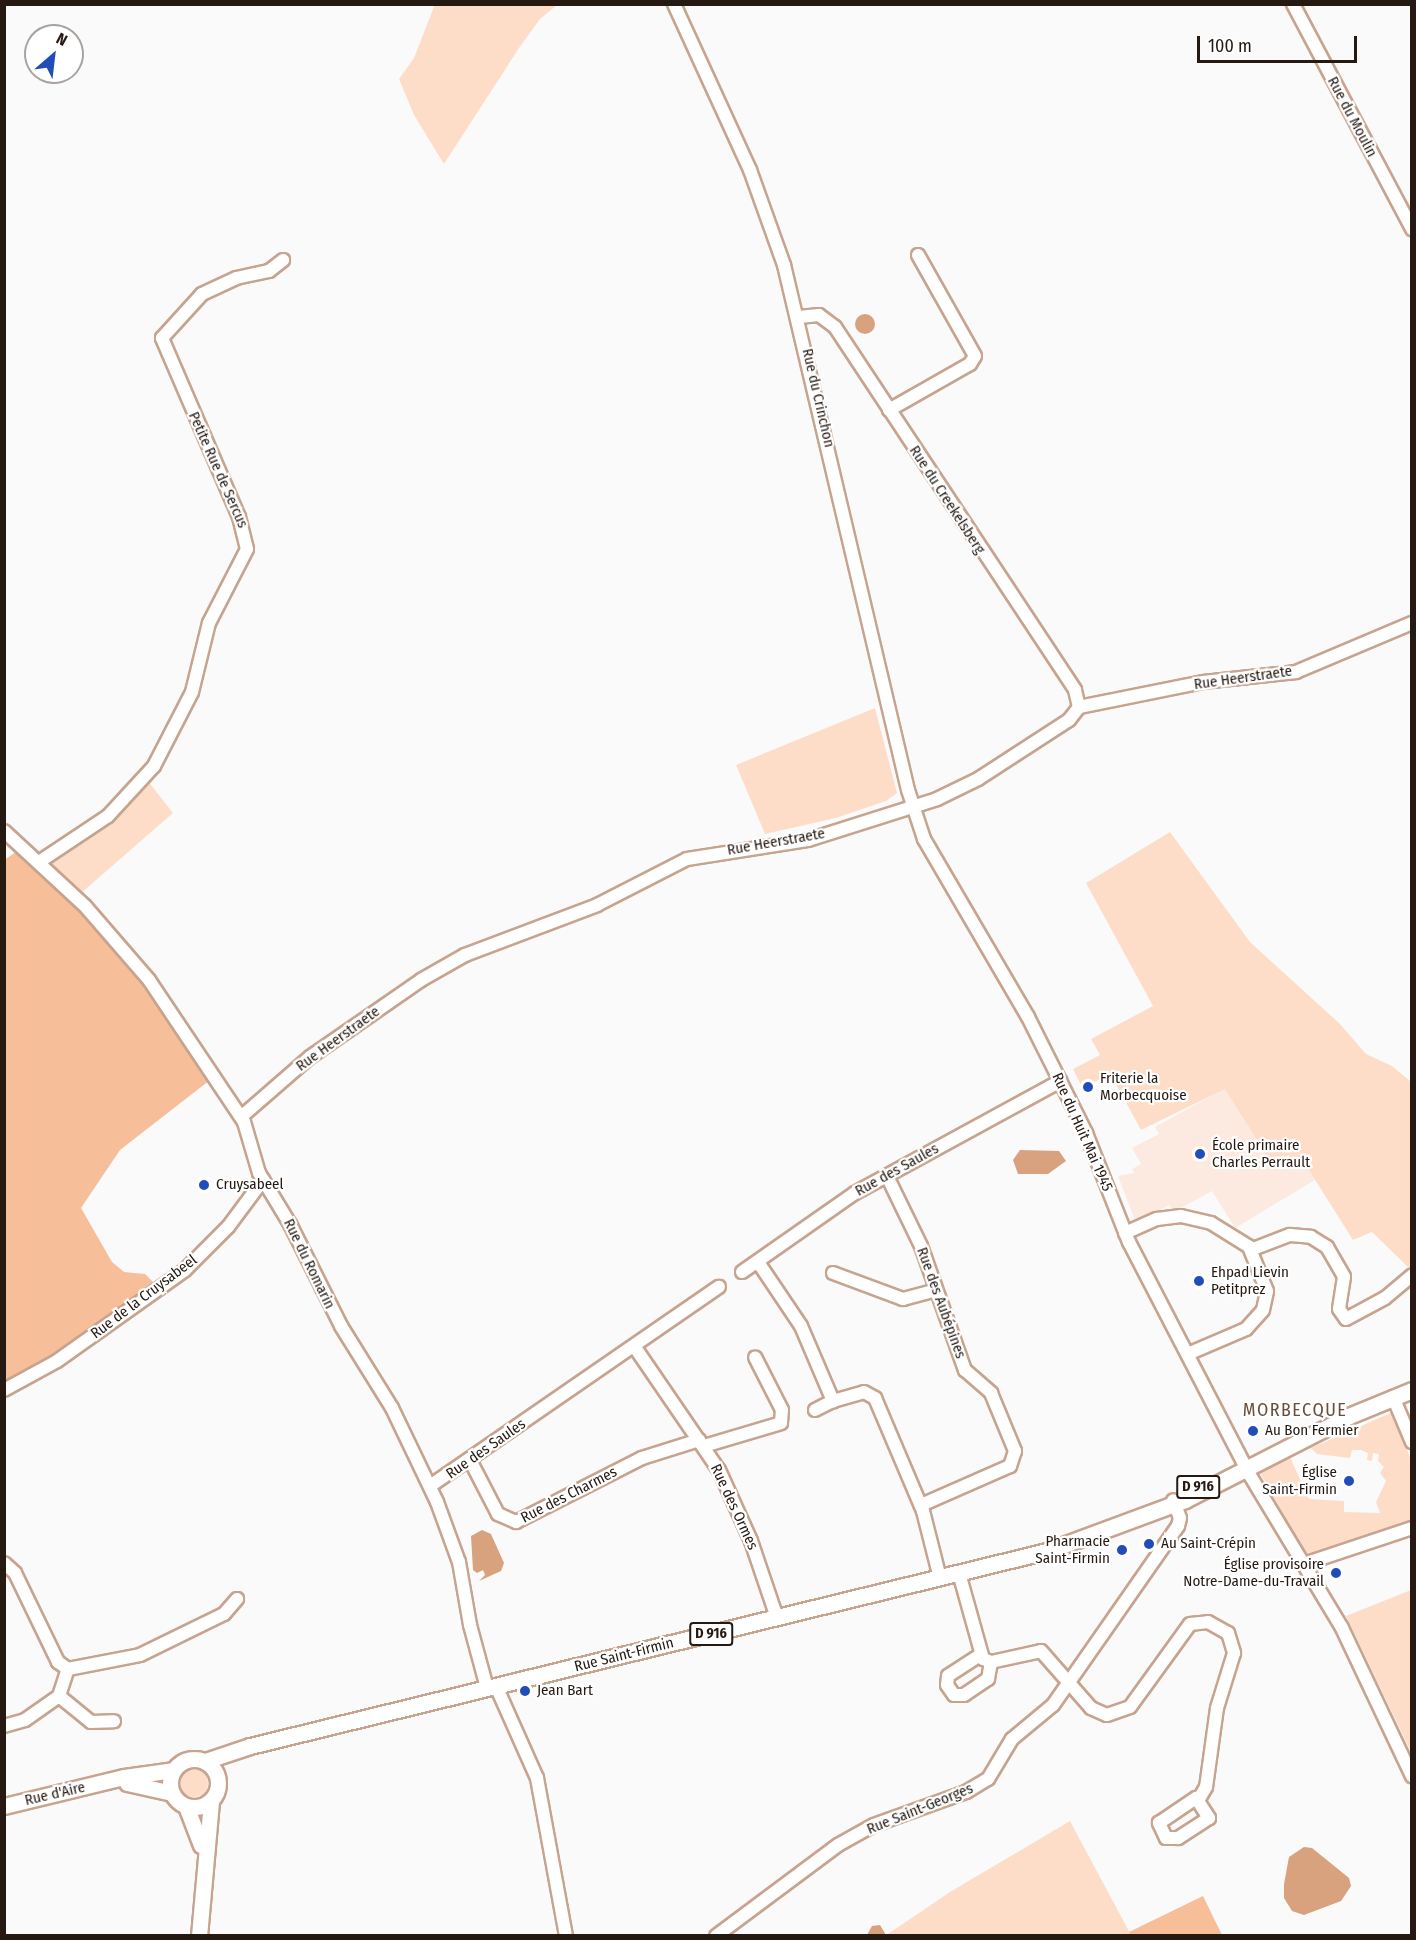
<!DOCTYPE html>
<html>
<head>
<meta charset="utf-8">
<style>
  body { margin:0 }
  #map { position:relative; width:1416px; height:1940px; overflow:hidden; background:#fafafa; font-family:"Fira Sans Condensed",sans-serif }
  div>[style] { position:absolute }
  [style*='--x'] { left:calc(var(--x)*1px); top:calc(var(--y)*1px); width:calc(var(--w)*1px); rotate:calc(var(--a)*1deg) }
  .built>* { inset:0; background:#fceae0 }
  .green>* { inset:0; background:#feddc8 }
  .round { border-radius:50% }
  .forest>* { inset:0; background:#f7be9a }
  .water>* { inset:0; background:#d9a27e }
  .roads { filter:drop-shadow(2px 0 #c6a48f) drop-shadow(-2px 0 #c6a48f) drop-shadow(0 2px #c6a48f) drop-shadow(0 -2px #c6a48f) }
  .minor>* { height:12px; margin:-6px; padding:0 6px; transform-origin:6px; border-radius:6px; background:#fff }
  .major>* { height:15px; margin:-7.5px; padding:0 7.5px; transform-origin:7.5px; border-radius:7.5px; background:#fff }
  .major>.ring { margin:-7.5px; padding:0; box-sizing:content-box; background:none; border:15px solid #fff; border-radius:50% }
  .dots>* { width:16px; height:16px; translate:-50% -50%; box-sizing:border-box; border:3px solid #fff; border-radius:50% }
  span { translate:-50% -50%; white-space:nowrap; text-align:center; line-height:1.15; -webkit-text-stroke:4.5px #fff; paint-order:stroke }
  .shield-label span { padding:2px 4px; background:#fff; border:2px solid; border-radius:4px; -webkit-text-stroke-width:0 }
  .shield-label { font-size:14px; color:#251911; font-weight:700 }
  .street-label { font-size:15px; color:#251911 }
  .poi-label { font-size:15px; color:#251911 }
  .left { translate:0 -50%; text-align:left }
  .right { translate:-100% -50%; text-align:right }
  .quarter-label { font-size:18px; color:#6a4d3a; letter-spacing:1.5px }
  .frame { position:absolute; inset:0; border:6px solid #251911; pointer-events:none }
  .north { position:absolute; left:24px; top:24px; width:60px; height:60px; box-sizing:border-box; background:#fff; border:2px solid #a8a3a0; border-radius:50%; rotate:28deg; font-size:16px; font-weight:700; line-height:24px; text-align:center; color:#251911 }
  .north::after { content:''; display:block; margin:auto; width:21px; height:27px; background:#214dba; clip-path:polygon(50% 0,100% 100%,50% 72%,0 100%) }
  .scale { position:absolute; left:1197px; top:36px; width:160px; height:27px; box-sizing:border-box; border:3px solid #251911; border-top:0; padding-left:8px; font-size:18px; line-height:21px; white-space:nowrap; color:#251911; -webkit-text-stroke:4px #fff; paint-order:stroke }
</style>
</head>
<body>
<div id="map">
  <div class="built">
    <i style="clip-path:polygon(1225px 1088px,1276px 1171px,1302px 1159px,1315px 1180px,1235px 1228px,1212px 1191px,1174px 1212px,1169px 1205px,1136px 1223px,1118px 1176px,1134px 1173px,1132px 1169px,1141px 1164px,1132px 1148px,1159px 1134px,1155px 1127px)"></i>
  </div>
  <div class="green">
    <i style="clip-path:polygon(435px 4px,557px 5px,540px 19px,519px 48px,444px 164px,414px 115px,399px 79px,414px 58px)"></i>
    <i style="clip-path:polygon(875px 708px,897px 793px,886px 801px,836px 818px,765px 834px,736px 765px)"></i>
    <i style="clip-path:polygon(148px 781px,173px 813px,80px 894px,49px 862px,117px 815px)"></i>
    <i style="clip-path:polygon(1170px 832px,1250px 942px,1340px 1024px,1366px 1054px,1392px 1066px,1411px 1082px,1411px 1270px,1372px 1232px,1353px 1240px,1302px 1159px,1276px 1171px,1225px 1089px,1141px 1130px,1111px 1075px,1082px 1087px,1073px 1069px,1100px 1055px,1091px 1039px,1153px 1006px,1086px 883px)"></i>
    <i style="clip-path:polygon(1393px 1412px,1411px 1460px,1411px 1522px,1308px 1557px,1260px 1473px,1290px 1457px,1309px 1499px,1344px 1501px,1344px 1512px,1380px 1513px,1376px 1502px,1386px 1481px,1380px 1473px,1384px 1467px,1378px 1461px,1379px 1454px,1373px 1453px,1372px 1461px,1367px 1460px,1368px 1453px,1361px 1450px,1352px 1450px,1350px 1458px,1317px 1454px,1311px 1448px)"></i>
    <i style="clip-path:polygon(1411px 1590px,1411px 1752px,1346px 1616px)"></i>
    <i class="round" style="left:180px;top:1769px;width:28px;height:28px"></i>
    <i style="clip-path:polygon(1070px 1821px,1131px 1935px,885px 1936px,950px 1892px)"></i>
  </div>
  <div class="forest">
    <i style="clip-path:polygon(19px 850px,85px 912px,151px 991px,210px 1080px,120px 1150px,81px 1208px,112px 1262px,124px 1272px,145px 1274px,156px 1285px,69px 1347px,5px 1383px,4px 860px)"></i>
    <i style="clip-path:polygon(1203px 1896px,1222px 1935px,1131px 1936px,1129px 1932px)"></i>
  </div>
  <div class="water">
    <i class="round" style="left:855px;top:314px;width:20px;height:20px"></i>
    <i style="clip-path:polygon(1020px 1150px,1059px 1151px,1066px 1161px,1048px 1174px,1018px 1174px,1013px 1160px)"></i>
    <i style="clip-path:polygon(482px 1530px,491px 1534px,504px 1563px,501px 1571px,479px 1581px,485px 1575px,483px 1570px,477px 1573px,473px 1570px,471px 1536px)"></i>
    <i style="clip-path:polygon(1304px 1847px,1312px 1848px,1349px 1878px,1351px 1886px,1341px 1901px,1304px 1915px,1292px 1911px,1284px 1898px,1284px 1884px,1289px 1857px)"></i>
    <i style="clip-path:polygon(880px 1925px,886px 1935px,867px 1935px,872px 1926px)"></i>
  </div>
  <div class="roads">
    <div class="minor">
      <i style="--x:674;--y:4;--w:183;--a:65.4"></i>
      <i style="--x:750;--y:170;--w:101;--a:70.3"></i>
      <i style="--x:784;--y:265;--w:539;--a:76.71"></i>
      <i style="--x:908;--y:790;--w:52;--a:71.9"></i>
      <i style="--x:924;--y:839;--w:206;--a:59.7"></i>
      <i style="--x:1028;--y:1017;--w:130;--a:63.4"></i>
      <i style="--x:1086;--y:1133;--w:117;--a:68.5"></i>
      <i style="--x:1129;--y:1242;--w:259;--a:62.6"></i>
      <i style="--x:1248;--y:1472;--w:182;--a:58.9"></i>
      <i style="--x:1342;--y:1628;--w:164;--a:64.7"></i>
      <i style="--x:1293;--y:4;--w:255;--a:62.1"></i>
      <i style="--x:799;--y:317;--w:20;--a:-6"></i>
      <i style="--x:819;--y:315;--w:20;--a:37"></i>
      <i style="--x:835;--y:327;--w:435;--a:56.5"></i>
      <i style="--x:1075;--y:690;--w:17;--a:77"></i>
      <i style="--x:889;--y:410;--w:93;--a:-29.6"></i>
      <i style="--x:970;--y:364;--w:9;--a:-58"></i>
      <i style="--x:975;--y:356;--w:116;--a:-119.4"></i>
      <i style="--x:1079;--y:707;--w:126;--a:-11.4"></i>
      <i style="--x:1203;--y:682;--w:94;--a:-6.1"></i>
      <i style="--x:1296;--y:672;--w:126;--a:-22.9"></i>
      <i style="--x:4;--y:831;--w:110;--a:42.8"></i>
      <i style="--x:85;--y:906;--w:98;--a:49.1"></i>
      <i style="--x:149;--y:980;--w:171;--a:56.2"></i>
      <i style="--x:244;--y:1122;--w:53;--a:73.6"></i>
      <i style="--x:259;--y:1173;--w:60;--a:58.7"></i>
      <i style="--x:290;--y:1224;--w:114;--a:63.4"></i>
      <i style="--x:341;--y:1326;--w:97;--a:58.1"></i>
      <i style="--x:392;--y:1408;--w:104;--a:64.4"></i>
      <i style="--x:437;--y:1502;--w:64;--a:69.9"></i>
      <i style="--x:459;--y:1562;--w:64;--a:80.1"></i>
      <i style="--x:470;--y:1625;--w:65;--a:74.9"></i>
      <i style="--x:39;--y:862;--w:83;--a:-33.7"></i>
      <i style="--x:108;--y:816;--w:68;--a:-47.4"></i>
      <i style="--x:154;--y:766;--w:83;--a:-62.8"></i>
      <i style="--x:192;--y:692;--w:71;--a:-76.2"></i>
      <i style="--x:209;--y:623;--w:83;--a:-62.8"></i>
      <i style="--x:247;--y:549;--w:33;--a:-104"></i>
      <i style="--x:239;--y:517;--w:195;--a:-113.3"></i>
      <i style="--x:162;--y:338;--w:59;--a:-47.7"></i>
      <i style="--x:202;--y:294;--w:38;--a:-25"></i>
      <i style="--x:236;--y:278;--w:34;--a:-12"></i>
      <i style="--x:269;--y:271;--w:18;--a:-38"></i>
      <i style="--x:241;--y:1117;--w:91;--a:-41"></i>
      <i style="--x:310;--y:1057;--w:135;--a:-34.7"></i>
      <i style="--x:421;--y:980;--w:51;--a:-29.6"></i>
      <i style="--x:465;--y:955;--w:141;--a:-20.7"></i>
      <i style="--x:597;--y:905;--w:101;--a:-27.1"></i>
      <i style="--x:687;--y:859;--w:122;--a:-8.9"></i>
      <i style="--x:808;--y:840;--w:135;--a:-17.6"></i>
      <i style="--x:937;--y:799;--w:46;--a:-26"></i>
      <i style="--x:978;--y:779;--w:108;--a:-33"></i>
      <i style="--x:1069;--y:720;--w:16;--a:-52"></i>
      <i style="--x:887;--y:1176;--w:78;--a:64.1"></i>
      <i style="--x:921;--y:1246;--w:132;--a:70.5"></i>
      <i style="--x:965;--y:1370;--w:35;--a:41"></i>
      <i style="--x:991;--y:1393;--w:63;--a:67.5"></i>
      <i style="--x:1015;--y:1451;--w:16;--a:108"></i>
      <i style="--x:1010;--y:1466;--w:97;--a:156.3"></i>
      <i style="--x:1125;--y:1233;--w:35;--a:-24"></i>
      <i style="--x:1157;--y:1219;--w:24;--a:-7"></i>
      <i style="--x:1181;--y:1216;--w:31;--a:13"></i>
      <i style="--x:1211;--y:1223;--w:49;--a:31.8"></i>
      <i style="--x:1253;--y:1249;--w:40;--a:-21"></i>
      <i style="--x:1290;--y:1235;--w:21;--a:5"></i>
      <i style="--x:1311;--y:1237;--w:19;--a:32"></i>
      <i style="--x:1327;--y:1247;--w:34;--a:60"></i>
      <i style="--x:1344;--y:1277;--w:32;--a:99"></i>
      <i style="--x:1339;--y:1309;--w:12;--a:55"></i>
      <i style="--x:1346;--y:1319;--w:44;--a:-28.3"></i>
      <i style="--x:1385;--y:1298;--w:35;--a:-40"></i>
      <i style="--x:758;--y:1262;--w:77;--a:56.1"></i>
      <i style="--x:801;--y:1326;--w:82;--a:66.9"></i>
      <i style="--x:833;--y:1401;--w:32;--a:-16"></i>
      <i style="--x:864;--y:1392;--w:13;--a:29"></i>
      <i style="--x:875;--y:1398;--w:123;--a:67"></i>
      <i style="--x:923;--y:1511;--w:69;--a:75.8"></i>
      <i style="--x:742;--y:1272;--w:138;--a:-35"></i>
      <i style="--x:855;--y:1193;--w:234;--a:-28.6"></i>
      <i style="--x:833;--y:1273;--w:75;--a:20.4"></i>
      <i style="--x:903;--y:1299;--w:34;--a:-15"></i>
      <i style="--x:634;--y:1346;--w:150;--a:55.6"></i>
      <i style="--x:719;--y:1470;--w:78;--a:65.7"></i>
      <i style="--x:751;--y:1541;--w:81;--a:71.3"></i>
      <i style="--x:1190;--y:1353;--w:61;--a:-23.2"></i>
      <i style="--x:1246;--y:1329;--w:25;--a:-48"></i>
      <i style="--x:1263;--y:1310;--w:19;--a:-78"></i>
      <i style="--x:1267;--y:1291;--w:48;--a:-112.2"></i>
      <i style="--x:4;--y:1390;--w:60;--a:-28.7"></i>
      <i style="--x:57;--y:1361;--w:157;--a:-35.4"></i>
      <i style="--x:185;--y:1270;--w:61;--a:-45"></i>
      <i style="--x:228;--y:1227;--w:59;--a:-53.3"></i>
      <i style="--x:1393;--y:1397;--w:49;--a:67.1"></i>
      <i style="--x:815;--y:1410;--w:20;--a:-27"></i>
      <i style="--x:704;--y:1446;--w:80;--a:-16.6"></i>
      <i style="--x:781;--y:1423;--w:13;--a:-86"></i>
      <i style="--x:782;--y:1410;--w:59;--a:-117"></i>
      <i style="--x:470;--y:1460;--w:61;--a:62.6"></i>
      <i style="--x:498;--y:1514;--w:20;--a:24"></i>
      <i style="--x:516;--y:1522;--w:141;--a:-26.9"></i>
      <i style="--x:642;--y:1458;--w:60;--a:-17.5"></i>
      <i style="--x:430;--y:1486;--w:351;--a:-34.6"></i>
      <i style="--x:4;--y:1563;--w:15;--a:42"></i>
      <i style="--x:15;--y:1573;--w:99;--a:64.2"></i>
      <i style="--x:58;--y:1662;--w:12;--a:35"></i>
      <i style="--x:68;--y:1669;--w:73;--a:-11"></i>
      <i style="--x:140;--y:1655;--w:93;--a:-26"></i>
      <i style="--x:224;--y:1614;--w:20;--a:-49"></i>
      <i style="--x:1304;--y:1564;--w:114;--a:-18.4"></i>
      <i style="--x:959;--y:1573;--w:89;--a:74.4"></i>
      <i style="--x:983;--y:1659;--w:9;--a:21"></i>
      <i style="--x:991;--y:1662;--w:51;--a:-12.4"></i>
      <i style="--x:1041;--y:1651;--w:76;--a:48.7"></i>
      <i style="--x:1091;--y:1708;--w:17;--a:24"></i>
      <i style="--x:1107;--y:1715;--w:24;--a:-19"></i>
      <i style="--x:1130;--y:1707;--w:102;--a:-54.1"></i>
      <i style="--x:1190;--y:1624;--w:18;--a:-6"></i>
      <i style="--x:1208;--y:1622;--w:23;--a:29"></i>
      <i style="--x:1228;--y:1633;--w:21;--a:73"></i>
      <i style="--x:1234;--y:1653;--w:58;--a:107.2"></i>
      <i style="--x:1217;--y:1708;--w:80;--a:97.9"></i>
      <i style="--x:1206;--y:1787;--w:16;--a:120"></i>
      <i style="--x:980;--y:1655;--w:38;--a:147"></i>
      <i style="--x:948;--y:1676;--w:9;--a:96"></i>
      <i style="--x:947;--y:1685;--w:12;--a:55"></i>
      <i style="--x:954;--y:1695;--w:10;--a:0"></i>
      <i style="--x:964;--y:1695;--w:29;--a:-34"></i>
      <i style="--x:988;--y:1679;--w:17;--a:-80"></i>
      <i style="--x:496;--y:1686;--w:101;--a:66"></i>
      <i style="--x:537;--y:1778;--w:161;--a:79.6"></i>
      <i style="--x:59;--y:1696;--w:41;--a:39.1"></i>
      <i style="--x:91;--y:1722;--w:23;--a:-2"></i>
      <i style="--x:4;--y:1726;--w:22;--a:-16"></i>
      <i style="--x:25;--y:1720;--w:42;--a:-35.2"></i>
      <i style="--x:59;--y:1696;--w:28;--a:-72"></i>
      <i style="--x:1196;--y:1798;--w:24;--a:57"></i>
      <i style="--x:1209;--y:1818;--w:37;--a:147"></i>
      <i style="--x:1178;--y:1838;--w:12;--a:180"></i>
      <i style="--x:1166;--y:1838;--w:17;--a:-115"></i>
      <i style="--x:1159;--y:1823;--w:45;--a:-34"></i>
      <i style="--x:716;--y:1936;--w:152;--a:-36.7"></i>
      <i style="--x:838;--y:1845;--w:41;--a:-29.1"></i>
      <i style="--x:874;--y:1825;--w:98;--a:-19.7"></i>
      <i style="--x:966;--y:1792;--w:26;--a:-31"></i>
      <i style="--x:988;--y:1779;--w:47;--a:-59"></i>
      <i style="--x:1012;--y:1739;--w:53;--a:-39.7"></i>
      <i style="--x:1053;--y:1705;--w:218;--a:-55.1"></i>
      <i style="--x:1178;--y:1526;--w:8;--a:-76"></i>
      <i style="--x:1180;--y:1518;--w:19;--a:-111"></i>
    </div>
    <div class="major">
      <i style="--x:1339;--y:1420;--w:79;--a:-22.3"></i>
      <i class="ring" style="left:170px;top:1759px;width:33px;height:33px"></i>
      <i style="--x:205;--y:1761;--w:47;--a:-18.4"></i>
      <i style="--x:250;--y:1746;--w:821;--a:-13.75"></i>
      <i style="--x:1047;--y:1551;--w:147;--a:-20.3"></i>
      <i style="--x:1185;--y:1500;--w:184;--a:-27.1"></i>
      <i style="--x:127;--y:1783;--w:46;--a:12.5"></i>
      <i style="--x:4;--y:1806;--w:123;--a:-13.6"></i>
      <i style="--x:124;--y:1777;--w:49;--a:-8.1"></i>
      <i style="--x:186;--y:1806;--w:42;--a:69"></i>
      <i style="--x:199;--y:1936;--w:136;--a:-84.9"></i>
    </div>
  </div>
  <div class="dots">
    <i style="left:1088px;top:1087px;background:#214dba"></i>
    <i style="left:1200px;top:1154px;background:#214dba"></i>
    <i style="left:204px;top:1185px;background:#214dba"></i>
    <i style="left:1199px;top:1281px;background:#214dba"></i>
    <i style="left:1253px;top:1431px;background:#214dba"></i>
    <i style="left:1349px;top:1481px;background:#214dba"></i>
    <i style="left:1149px;top:1544px;background:#214dba"></i>
    <i style="left:1122px;top:1550px;background:#214dba"></i>
    <i style="left:1336px;top:1573px;background:#214dba"></i>
    <i style="left:525px;top:1691px;background:#214dba"></i>
  </div>
  <div class="shield-label">
    <span style="left:1198px;top:1487px">D 916</span>
    <span style="left:711px;top:1634px">D 916</span>
  </div>
  <div class="street-label">
    <span style="left:1352px;top:117px;rotate:62deg">Rue du Moulin</span>
    <span style="left:818px;top:398px;rotate:77deg">Rue du Crinchon</span>
    <span style="left:218px;top:470px;rotate:66deg">Petite Rue de Sercus</span>
    <span style="left:947px;top:500px;rotate:57deg">Rue du Creekelsberg</span>
    <span style="left:1243px;top:678px;rotate:-8deg">Rue Heerstraete</span>
    <span style="left:776px;top:842px;rotate:-10deg">Rue Heerstraete</span>
    <span style="left:338px;top:1039px;rotate:-36deg">Rue Heerstraete</span>
    <span style="left:1082px;top:1132px;rotate:66deg">Rue du Huit Mai 1945</span>
    <span style="left:897px;top:1170px;rotate:-29deg">Rue des Saules</span>
    <span style="left:309px;top:1264px;rotate:64deg">Rue du Romarin</span>
    <span style="left:144px;top:1297px;rotate:-37deg">Rue de la Cruysabeel</span>
    <span style="left:941px;top:1303px;rotate:70deg">Rue des Aubépines</span>
    <span style="left:486px;top:1449px;rotate:-35deg">Rue des Saules</span>
    <span style="left:569px;top:1495px;rotate:-27deg">Rue des Charmes</span>
    <span style="left:734px;top:1507px;rotate:65deg">Rue des Ormes</span>
    <span style="left:624px;top:1655px;rotate:-14deg">Rue Saint-Firmin</span>
    <span style="left:55px;top:1794px;rotate:-13deg">Rue d'Aire</span>
    <span style="left:920px;top:1809px;rotate:-22deg">Rue Saint-Georges</span>
  </div>
  <div class="poi-label">
    <span class="left" style="left:1100px;top:1087px">Friterie la<br>Morbecquoise</span>
    <span class="left" style="left:1212px;top:1154px">École primaire<br>Charles Perrault</span>
    <span class="left" style="left:216px;top:1185px">Cruysabeel</span>
    <span class="left" style="left:1211px;top:1281px">Ehpad Lievin<br>Petitprez</span>
    <span class="left" style="left:1265px;top:1431px">Au Bon Fermier</span>
    <span class="right" style="left:1337px;top:1481px">Église<br>Saint-Firmin</span>
    <span class="right" style="left:1110px;top:1550px">Pharmacie<br>Saint-Firmin</span>
    <span class="left" style="left:1161px;top:1544px">Au Saint-Crépin</span>
    <span class="right" style="left:1324px;top:1573px">Église provisoire<br>Notre-Dame-du-Travail</span>
    <span class="left" style="left:537px;top:1691px">Jean Bart</span>
  </div>
  <div class="quarter-label">
    <span style="left:1295px;top:1410px">MORBECQUE</span>
  </div>
  <div class="frame"></div>
  <div class="north">N</div>
  <div class="scale">100 m</div>
</div>
</body>
</html>
